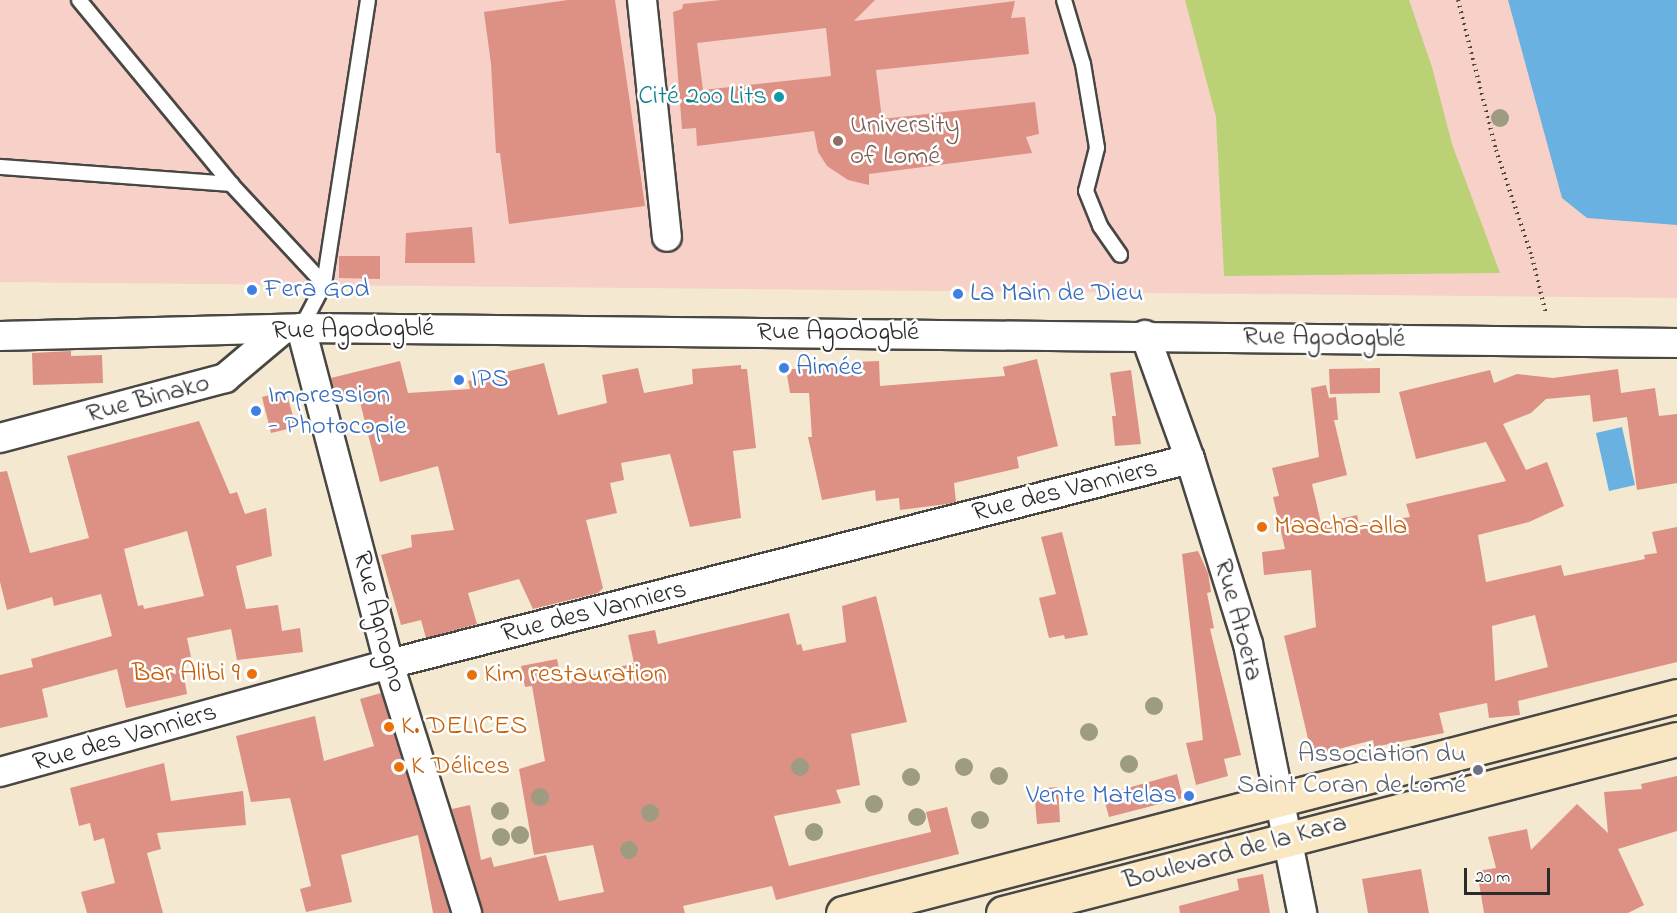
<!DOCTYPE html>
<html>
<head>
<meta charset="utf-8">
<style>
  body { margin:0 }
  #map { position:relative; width:1677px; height:913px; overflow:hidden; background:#f4e8d1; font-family:"Indie Flower",sans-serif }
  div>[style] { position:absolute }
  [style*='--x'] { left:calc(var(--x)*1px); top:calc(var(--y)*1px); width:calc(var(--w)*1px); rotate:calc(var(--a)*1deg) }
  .built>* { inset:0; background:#f7d1c8 }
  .green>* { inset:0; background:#bbd175 }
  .water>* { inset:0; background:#69b1e0 }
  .building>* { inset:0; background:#dc9184 }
  .path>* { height:4px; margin-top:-2px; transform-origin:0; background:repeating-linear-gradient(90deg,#494744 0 1.5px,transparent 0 6px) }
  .roads { filter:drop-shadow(2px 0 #494744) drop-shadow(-2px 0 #494744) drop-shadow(0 2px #494744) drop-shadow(0 -2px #494744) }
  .lane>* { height:14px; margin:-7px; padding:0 7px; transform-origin:7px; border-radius:7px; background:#fff }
  .street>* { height:28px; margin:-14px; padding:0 14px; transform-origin:14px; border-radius:14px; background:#fff }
  .secondary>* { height:33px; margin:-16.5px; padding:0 16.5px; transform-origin:16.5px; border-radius:16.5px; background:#f9e7c3 }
  .trees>* { width:18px; height:18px; margin:-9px; border-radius:50%; background:#9d9c82 }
  .dots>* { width:16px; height:16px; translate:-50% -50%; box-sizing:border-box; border:3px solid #fff; border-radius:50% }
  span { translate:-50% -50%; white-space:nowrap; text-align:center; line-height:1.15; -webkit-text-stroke:5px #fff; paint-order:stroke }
  .culture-label { font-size:27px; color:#0d838f }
  .right { translate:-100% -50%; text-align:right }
  .education-label { font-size:27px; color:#785e54 }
  .left { translate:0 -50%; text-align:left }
  .shop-label { font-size:27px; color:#366cbe }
  .street-label { font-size:27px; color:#2b2b2b }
  .food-label { font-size:27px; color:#c56008 }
  .worship-label { font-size:27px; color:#5b616d }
  .scale { position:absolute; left:1464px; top:868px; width:86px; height:27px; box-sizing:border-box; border:3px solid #2b2b2b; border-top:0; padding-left:8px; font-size:18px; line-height:21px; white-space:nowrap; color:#2b2b2b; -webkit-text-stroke:4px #fff; paint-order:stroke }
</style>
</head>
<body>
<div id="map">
  <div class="built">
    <i style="clip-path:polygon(0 0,1677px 0,1677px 298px,0 282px)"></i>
  </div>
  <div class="green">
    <i style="clip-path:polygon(1185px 0,1409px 0,1432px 67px,1452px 144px,1500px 273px,1224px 276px,1216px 117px)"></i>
  </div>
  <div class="water">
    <i style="clip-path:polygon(1508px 0,1677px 0,1677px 225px,1587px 218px,1562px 198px)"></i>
    <i style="clip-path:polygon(1622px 427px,1635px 485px,1609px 491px,1596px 433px)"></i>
  </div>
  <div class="building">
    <i style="clip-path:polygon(568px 0,615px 0,645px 206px,509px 224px,500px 153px,496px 153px,491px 64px,484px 12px)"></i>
    <i style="clip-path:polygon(evenodd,721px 0,875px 0,854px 21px,1015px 1px,1011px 18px,1025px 17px,1029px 54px,876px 70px,882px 119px,1035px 102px,1039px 134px,1026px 137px,1032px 153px,869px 174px,869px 185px,848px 180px,827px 166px,818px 152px,814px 131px,697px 146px,696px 128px,682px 129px,673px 12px,682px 9px,683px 4px,721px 0,826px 28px,831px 76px,703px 90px,697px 43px,826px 28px)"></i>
    <i style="clip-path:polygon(472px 227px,475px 263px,405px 263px,406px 233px)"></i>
    <i style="clip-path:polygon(339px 256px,380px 256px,380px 279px,339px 278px)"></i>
    <i style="clip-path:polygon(71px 351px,71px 356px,102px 355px,103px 383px,33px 385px,32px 353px)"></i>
    <i style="clip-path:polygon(1037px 359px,1058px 446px,1017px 457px,1019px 468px,954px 483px,956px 502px,947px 504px,900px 510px,899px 498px,876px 501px,875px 490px,822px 500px,808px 437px,812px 437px,809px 393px,790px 393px,786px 369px,812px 369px,812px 364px,879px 361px,880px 386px,1005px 376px,1003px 367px)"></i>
    <i style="clip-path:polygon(400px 361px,408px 393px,470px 389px,468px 381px,544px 363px,558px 415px,607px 403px,602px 375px,638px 368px,644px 393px,693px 384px,692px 369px,741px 365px,741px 369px,747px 369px,756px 448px,733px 451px,741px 518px,690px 527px,670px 454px,621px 463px,624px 480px,610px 483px,617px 513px,586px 520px,603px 588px,598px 593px,533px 609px,519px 579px,468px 593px,477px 624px,426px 638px,421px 620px,401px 625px,381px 555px,412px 547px,411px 535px,454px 530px,438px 466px,380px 482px,358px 394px,336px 397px,331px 378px)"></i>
    <i style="clip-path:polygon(1380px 368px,1380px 393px,1330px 394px,1329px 369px)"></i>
    <i style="clip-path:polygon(evenodd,1618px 369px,1621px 393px,1655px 388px,1659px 416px,1677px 414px,1677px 483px,1637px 490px,1627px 417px,1593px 422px,1590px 395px,1546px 399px,1531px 413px,1503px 424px,1526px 470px,1547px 462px,1564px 506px,1529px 522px,1478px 535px,1486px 582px,1561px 565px,1564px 576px,1645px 559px,1644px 555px,1657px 553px,1652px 532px,1677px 527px,1677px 662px,1518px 701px,1520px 715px,1489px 718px,1487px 703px,1439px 713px,1444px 733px,1374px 747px,1373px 740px,1312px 756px,1284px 636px,1316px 627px,1311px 570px,1264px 575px,1262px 552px,1285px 549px,1273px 497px,1279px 496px,1272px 468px,1319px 457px,1311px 388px,1326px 385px,1329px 398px,1336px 397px,1338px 420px,1334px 420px,1347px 475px,1312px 484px,1321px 523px,1357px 515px,1359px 524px,1410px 517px,1406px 504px,1506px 481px,1486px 442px,1416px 459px,1399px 392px,1490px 370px,1494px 383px,1517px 374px,1553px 378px,1618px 369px,1535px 615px,1548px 667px,1495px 681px,1492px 626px,1535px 615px)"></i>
    <i style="clip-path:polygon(1131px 370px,1141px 444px,1115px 446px,1112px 416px,1116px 416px,1110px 373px)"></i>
    <i style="clip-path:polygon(286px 391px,296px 427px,271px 433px,262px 397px)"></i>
    <i style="clip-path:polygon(evenodd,199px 421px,230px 494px,237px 492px,245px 514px,266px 508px,272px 556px,236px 566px,246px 609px,278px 605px,282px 631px,300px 628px,303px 652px,237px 660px,231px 629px,187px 638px,191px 657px,181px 659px,187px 694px,126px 708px,117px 669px,42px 689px,48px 717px,0 728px,0 675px,33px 667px,31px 659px,112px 636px,101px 594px,54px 606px,52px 597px,7px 610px,0 582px,0 472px,7px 471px,30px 553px,89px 538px,67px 456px,199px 421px,187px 531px,204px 596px,144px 609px,143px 605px,138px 606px,124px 549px,187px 531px)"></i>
    <i style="clip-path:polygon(1062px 532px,1088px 635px,1065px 639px,1064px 635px,1049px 638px,1039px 598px,1056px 594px,1041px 537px)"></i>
    <i style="clip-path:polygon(1198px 551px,1208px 573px,1211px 592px,1207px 593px,1214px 628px,1210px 629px,1241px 755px,1224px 759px,1228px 776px,1196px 785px,1186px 743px,1203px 740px,1182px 554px)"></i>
    <i style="clip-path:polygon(876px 596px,907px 722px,851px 734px,860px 785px,836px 790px,841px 803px,774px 816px,789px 866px,931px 832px,926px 812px,947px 807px,959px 854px,776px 900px,772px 886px,683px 906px,685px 913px,483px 913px,452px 809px,470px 805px,481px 860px,491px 857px,494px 867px,546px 855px,559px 901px,604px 892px,593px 845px,534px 855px,519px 769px,545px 761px,532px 686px,525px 687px,521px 666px,557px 659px,562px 683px,634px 663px,628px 635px,655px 630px,658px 644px,789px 613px,797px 645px,801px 644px,803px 651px,846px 642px,842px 606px)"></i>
    <i style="clip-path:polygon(381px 693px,450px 913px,433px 913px,418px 835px,341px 855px,352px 902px,306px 912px,300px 889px,311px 886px,290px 798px,251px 802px,236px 736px,315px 716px,324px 761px,374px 746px,360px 699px)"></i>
    <i style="clip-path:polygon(164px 763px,171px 801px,243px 791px,246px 825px,157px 833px,161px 849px,147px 853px,163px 913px,87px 913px,81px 892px,115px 883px,104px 838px,94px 841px,90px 823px,79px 826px,70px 788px)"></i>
    <i style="clip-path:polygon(1177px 774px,1183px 798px,1109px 817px,1103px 795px)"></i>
    <i style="clip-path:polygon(1677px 776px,1677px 831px,1618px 849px,1644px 905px,1628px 913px,1484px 913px,1477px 871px,1496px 868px,1488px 837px,1527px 829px,1531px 850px,1577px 804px,1608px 833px,1604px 792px,1642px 789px,1641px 784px)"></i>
    <i style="clip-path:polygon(1058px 787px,1060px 822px,1037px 824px,1034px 789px)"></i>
    <i style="clip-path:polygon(1421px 869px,1429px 913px,1368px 913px,1362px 879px)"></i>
    <i style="clip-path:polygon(1263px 874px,1270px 913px,1180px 913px,1179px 906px,1239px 890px,1237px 879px)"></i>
  </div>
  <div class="path">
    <i style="--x:1458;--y:0;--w:155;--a:75.8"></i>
    <i style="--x:1496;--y:150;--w:113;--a:71.4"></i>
    <i style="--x:1532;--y:257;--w:59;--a:76.2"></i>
  </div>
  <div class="roads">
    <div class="lane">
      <i style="--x:79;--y:0;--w:239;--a:50.4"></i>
      <i style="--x:231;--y:184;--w:137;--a:47.1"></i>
      <i style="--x:1064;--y:0;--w:67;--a:73.5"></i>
      <i style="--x:1083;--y:64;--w:85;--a:80.5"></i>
      <i style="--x:1097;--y:148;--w:44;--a:104.3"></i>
      <i style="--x:1086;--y:191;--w:38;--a:68"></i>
      <i style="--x:1100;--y:226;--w:35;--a:55"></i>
      <i style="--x:0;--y:167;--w:232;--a:4.2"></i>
      <i style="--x:301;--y:328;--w:50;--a:-62.4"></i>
      <i style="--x:324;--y:284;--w:287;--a:-81.2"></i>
    </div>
    <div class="street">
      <i style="--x:642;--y:0;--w:238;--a:84"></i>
      <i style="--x:301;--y:328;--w:347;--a:75.3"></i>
      <i style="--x:389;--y:664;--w:261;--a:72.6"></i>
      <i style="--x:1145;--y:335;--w:132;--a:70.1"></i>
      <i style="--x:1190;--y:459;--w:194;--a:72.6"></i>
      <i style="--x:1248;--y:644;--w:274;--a:78.6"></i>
      <i style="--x:0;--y:336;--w:301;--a:-1.5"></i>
      <i style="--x:301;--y:328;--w:1376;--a:0.62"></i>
      <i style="--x:0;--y:438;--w:233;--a:-14.9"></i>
      <i style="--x:225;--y:378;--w:73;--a:-40"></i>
      <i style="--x:0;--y:772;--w:404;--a:-15.5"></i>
      <i style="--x:389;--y:664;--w:827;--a:-14.36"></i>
    </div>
    <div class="secondary">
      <i style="--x:843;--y:913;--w:862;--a:-14.58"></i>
      <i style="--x:1003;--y:913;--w:696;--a:-14.48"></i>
    </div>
  </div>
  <div class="trees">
    <i style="left:1500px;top:118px"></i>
    <i style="left:1154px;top:706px"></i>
    <i style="left:1089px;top:732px"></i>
    <i style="left:1129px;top:764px"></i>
    <i style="left:800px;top:767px"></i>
    <i style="left:964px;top:767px"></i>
    <i style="left:999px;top:776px"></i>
    <i style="left:911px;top:777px"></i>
    <i style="left:540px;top:797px"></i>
    <i style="left:874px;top:804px"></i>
    <i style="left:500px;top:811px"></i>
    <i style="left:650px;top:813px"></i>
    <i style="left:917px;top:817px"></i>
    <i style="left:980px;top:820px"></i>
    <i style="left:814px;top:832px"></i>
    <i style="left:520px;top:835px"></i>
    <i style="left:501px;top:837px"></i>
    <i style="left:629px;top:850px"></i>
  </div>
  <div class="dots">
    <i style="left:779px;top:97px;background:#0f9aa8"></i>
    <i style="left:838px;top:141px;background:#8d6e63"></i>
    <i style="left:252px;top:290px;background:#3f7fe0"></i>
    <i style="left:958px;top:294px;background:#3f7fe0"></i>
    <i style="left:784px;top:368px;background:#3f7fe0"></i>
    <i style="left:459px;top:380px;background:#3f7fe0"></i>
    <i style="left:256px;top:411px;background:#3f7fe0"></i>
    <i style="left:1262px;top:527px;background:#e8710a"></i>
    <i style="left:252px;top:674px;background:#e8710a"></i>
    <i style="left:472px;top:675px;background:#e8710a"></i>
    <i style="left:389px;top:727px;background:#e8710a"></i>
    <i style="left:399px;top:767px;background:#e8710a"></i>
    <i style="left:1478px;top:770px;background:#6b7280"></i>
    <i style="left:1189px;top:796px;background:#3f7fe0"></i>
  </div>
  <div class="culture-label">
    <span class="right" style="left:767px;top:97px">Cité 200 Lits</span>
  </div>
  <div class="education-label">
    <span class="left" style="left:850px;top:141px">University<br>of Lomé</span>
  </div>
  <div class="shop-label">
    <span class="left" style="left:264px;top:290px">Fera God</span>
    <span class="left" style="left:970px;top:294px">La Main de Dieu</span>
    <span class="left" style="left:796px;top:368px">Aimée</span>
    <span class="left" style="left:471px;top:380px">IPS</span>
    <span class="left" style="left:268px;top:411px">Impression<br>- Photocopie</span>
    <span class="right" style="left:1177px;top:796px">Vente Matelas</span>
  </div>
  <div class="street-label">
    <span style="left:353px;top:330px;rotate:-1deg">Rue Agodogblé</span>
    <span style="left:838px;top:333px">Rue Agodogblé</span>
    <span style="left:1324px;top:338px;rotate:1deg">Rue Agodogblé</span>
    <span style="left:148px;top:399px;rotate:-15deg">Rue Binako</span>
    <span style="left:1065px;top:491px;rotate:-14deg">Rue des Vanniers</span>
    <span style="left:594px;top:612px;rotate:-14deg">Rue des Vanniers</span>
    <span style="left:1238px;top:620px;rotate:75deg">Rue Atoeta</span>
    <span style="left:379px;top:622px;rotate:75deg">Rue Agnogno</span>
    <span style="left:125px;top:738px;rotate:-16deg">Rue des Vanniers</span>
    <span style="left:1235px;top:852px;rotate:-15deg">Boulevard de la Kara</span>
  </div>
  <div class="food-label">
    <span class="left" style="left:1274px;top:527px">Maacha-alla</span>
    <span class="right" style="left:240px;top:674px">Bar Alibi 9</span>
    <span class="left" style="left:484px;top:675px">Kim restauration</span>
    <span class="left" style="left:401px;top:727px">K. DELICES</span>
    <span class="left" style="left:411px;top:767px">K Délices</span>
  </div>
  <div class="worship-label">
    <span class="right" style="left:1466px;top:770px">Association du<br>Saint Coran de Lomé</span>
  </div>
  <div class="scale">20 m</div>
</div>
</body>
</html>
